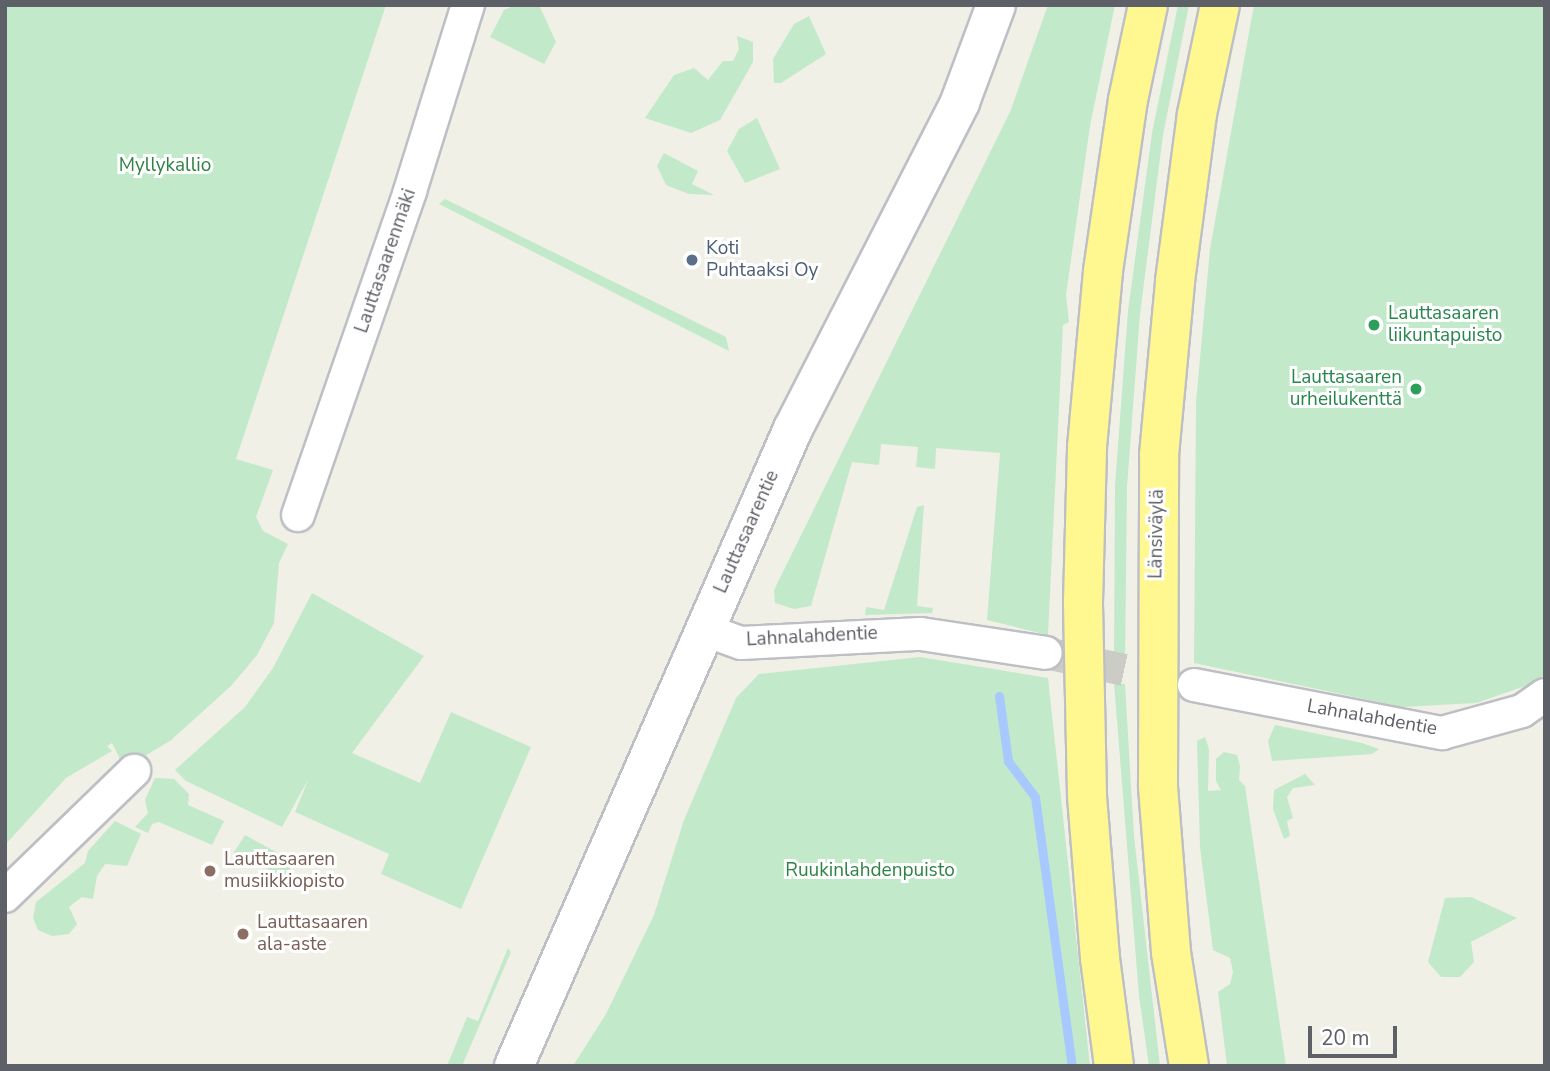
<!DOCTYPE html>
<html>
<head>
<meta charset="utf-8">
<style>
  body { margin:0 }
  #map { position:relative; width:1550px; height:1071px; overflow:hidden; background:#f1f0e7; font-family:"Nunito Sans",sans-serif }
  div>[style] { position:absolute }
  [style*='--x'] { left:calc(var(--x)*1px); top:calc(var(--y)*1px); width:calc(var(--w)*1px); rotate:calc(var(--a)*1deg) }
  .green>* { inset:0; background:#c2e9ca }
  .stream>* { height:9px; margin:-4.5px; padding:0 4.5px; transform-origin:4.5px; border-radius:4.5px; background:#a8c9ff }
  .street-tunnel>* { height:32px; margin-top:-16px; transform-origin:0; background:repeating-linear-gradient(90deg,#ccccc7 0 32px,transparent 0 48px) }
  .roads { filter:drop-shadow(2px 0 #bebfc5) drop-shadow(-2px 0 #bebfc5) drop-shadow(0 2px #bebfc5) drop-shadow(0 -2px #bebfc5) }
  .street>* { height:32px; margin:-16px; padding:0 16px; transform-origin:16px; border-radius:16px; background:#fff }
  .secondary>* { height:38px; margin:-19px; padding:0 19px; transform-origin:19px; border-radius:19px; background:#fff }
  .highway>* { height:38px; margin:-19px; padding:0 19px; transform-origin:19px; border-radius:19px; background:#fff78f }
  .dots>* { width:19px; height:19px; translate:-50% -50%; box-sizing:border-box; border:4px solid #fff; border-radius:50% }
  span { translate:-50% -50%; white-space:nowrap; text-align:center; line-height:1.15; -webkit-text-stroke:6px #fff; paint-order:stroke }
  .park-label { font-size:19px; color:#308344 }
  .service-label { font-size:19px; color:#4e5e75 }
  .left { translate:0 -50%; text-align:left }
  .street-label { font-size:19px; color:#5e6067 }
  .leisure-label { font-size:19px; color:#27864d }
  .right { translate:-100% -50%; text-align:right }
  .education-label { font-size:19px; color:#785e54 }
  .frame { position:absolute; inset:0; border:7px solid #5e6067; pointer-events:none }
  .scale { position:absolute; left:1308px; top:1026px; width:89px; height:32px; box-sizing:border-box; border:4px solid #5e6067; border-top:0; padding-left:9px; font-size:21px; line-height:24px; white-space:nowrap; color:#5e6067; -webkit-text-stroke:5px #fff; paint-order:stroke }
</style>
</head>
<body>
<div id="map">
  <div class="green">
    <i style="clip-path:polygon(5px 5px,386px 5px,236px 459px,273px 470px,256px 517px,263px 531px,288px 544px,279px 563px,274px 623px,257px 655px,231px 686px,170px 741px,141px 758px,121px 761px,112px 743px,107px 746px,112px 751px,66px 778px,5px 845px)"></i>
    <i style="clip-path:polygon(516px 5px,539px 5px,556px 42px,544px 64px,490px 37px,504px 10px)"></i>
    <i style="clip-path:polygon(1048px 5px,1115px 5px,1090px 126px,1066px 295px,1069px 322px,1063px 325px,1048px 635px,987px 620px,1000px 453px,936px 448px,935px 469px,916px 467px,918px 447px,881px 444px,879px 465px,852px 462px,811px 606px,794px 609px,775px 603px,774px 590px,1010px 112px)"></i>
    <i style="clip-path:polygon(1178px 5px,1189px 5px,1163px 135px,1140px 314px,1127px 487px,1125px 665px,1114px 665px,1115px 486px,1128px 311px,1152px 133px)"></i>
    <i style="clip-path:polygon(1254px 5px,1545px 5px,1545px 675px,1534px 683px,1476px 703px,1402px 707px,1194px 663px,1196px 402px,1210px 249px)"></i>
    <i style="clip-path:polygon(809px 16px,826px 54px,781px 83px,774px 83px,773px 59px,794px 24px)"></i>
    <i style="clip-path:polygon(737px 36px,753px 42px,753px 62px,720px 120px,691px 133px,645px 118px,674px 75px,694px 68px,708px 80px,723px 61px,733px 61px,739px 49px)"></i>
    <i style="clip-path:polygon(757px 118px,780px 169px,745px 183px,727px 151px,739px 129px)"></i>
    <i style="clip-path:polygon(664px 153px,698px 171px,692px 184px,714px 195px,689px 194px,666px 185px,657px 166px)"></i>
    <i style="clip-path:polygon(445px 199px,726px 337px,729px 351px,439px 204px)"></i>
    <i style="clip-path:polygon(924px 505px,917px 606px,933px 608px,932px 613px,865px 615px,866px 607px,884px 610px,917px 507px)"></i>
    <i style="clip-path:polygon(312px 593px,424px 656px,352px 753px,420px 783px,451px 712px,531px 747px,461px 909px,381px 874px,389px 854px,295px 812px,309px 778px,282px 827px,186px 781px,175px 770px,245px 707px,273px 668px)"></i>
    <i style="clip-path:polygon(920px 657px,1048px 678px,1090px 1066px,573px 1066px,606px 1014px,654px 915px,684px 820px,736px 698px,759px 674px)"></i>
    <i style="clip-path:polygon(1114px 683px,1125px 684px,1134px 836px,1160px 1066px,1149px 1066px,1139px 996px)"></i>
    <i style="clip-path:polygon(1275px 725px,1362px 743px,1379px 749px,1372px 754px,1272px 761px,1268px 741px)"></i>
    <i style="clip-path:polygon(1205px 737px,1209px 749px,1208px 791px,1221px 790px,1216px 781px,1216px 759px,1224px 752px,1237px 755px,1240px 766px,1239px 780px,1245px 786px,1286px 1066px,1227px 1066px,1218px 992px,1230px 984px,1233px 972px,1230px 958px,1213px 950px,1200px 847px,1197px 741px)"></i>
    <i style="clip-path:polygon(1305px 774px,1315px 785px,1293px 788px,1287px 797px,1293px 818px,1287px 821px,1290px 836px,1284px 839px,1273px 809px,1274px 790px)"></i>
    <i style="clip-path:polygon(155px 778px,174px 779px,189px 794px,188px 805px,224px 821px,212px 845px,159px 822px,152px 824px,148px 833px,135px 827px,148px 813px,145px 800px)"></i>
    <i style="clip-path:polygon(115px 821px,141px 834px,127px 866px,105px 864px,97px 876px,93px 899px,82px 897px,69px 907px,77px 924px,69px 934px,52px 936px,38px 930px,33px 918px,36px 902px,85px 863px,88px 851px)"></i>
    <i style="clip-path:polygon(245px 835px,291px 860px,289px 878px,233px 854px)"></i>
    <i style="clip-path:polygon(1471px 897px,1517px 918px,1471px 942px,1474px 962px,1460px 977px,1441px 977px,1428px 962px,1445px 898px)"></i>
    <i style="clip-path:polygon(508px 948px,511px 952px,462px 1066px,447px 1066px,467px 1017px,478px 1021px)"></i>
  </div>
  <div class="stream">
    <i style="--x:999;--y:696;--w:66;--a:82.1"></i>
    <i style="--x:1008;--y:761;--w:45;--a:53.1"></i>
    <i style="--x:1035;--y:797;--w:272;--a:82.2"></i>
  </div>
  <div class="street-tunnel">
    <i style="--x:1046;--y:653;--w:136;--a:12.3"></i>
  </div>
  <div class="roads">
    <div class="street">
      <i style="--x:298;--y:515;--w:343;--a:-70.9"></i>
      <i style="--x:410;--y:191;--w:195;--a:-72.7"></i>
      <i style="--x:705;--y:630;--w:38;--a:20"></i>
      <i style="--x:741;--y:643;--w:180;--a:-2.9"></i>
      <i style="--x:921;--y:634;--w:126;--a:8.6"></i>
      <i style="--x:1194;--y:685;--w:253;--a:11"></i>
      <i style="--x:1442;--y:733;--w:83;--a:-15.4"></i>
      <i style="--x:1522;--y:711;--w:28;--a:-35"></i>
      <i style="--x:5;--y:896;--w:180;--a:-44.1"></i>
    </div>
    <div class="secondary">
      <i style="--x:514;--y:1066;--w:695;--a:-66.35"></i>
      <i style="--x:793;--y:429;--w:367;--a:-62.9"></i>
      <i style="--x:960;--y:102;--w:103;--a:-69.6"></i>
    </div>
    <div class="highway">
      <i style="--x:1114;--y:1066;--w:109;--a:-97.4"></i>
      <i style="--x:1100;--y:958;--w:164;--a:-94.6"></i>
      <i style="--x:1087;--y:795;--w:193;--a:-91.2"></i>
      <i style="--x:1083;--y:602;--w:155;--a:-88.5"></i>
      <i style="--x:1087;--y:447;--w:177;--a:-84.8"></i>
      <i style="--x:1103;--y:271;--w:173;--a:-81.7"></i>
      <i style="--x:1128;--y:100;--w:97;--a:-78.1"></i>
      <i style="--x:1189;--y:1066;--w:115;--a:-99"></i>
      <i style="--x:1171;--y:952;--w:168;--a:-94.5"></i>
      <i style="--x:1158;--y:785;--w:330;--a:-89.8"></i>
      <i style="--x:1159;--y:455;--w:175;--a:-84.7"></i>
      <i style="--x:1175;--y:281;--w:168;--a:-82.5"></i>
      <i style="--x:1197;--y:114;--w:111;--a:-78.1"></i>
    </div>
  </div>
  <div class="dots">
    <i style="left:692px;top:260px;background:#5c6f8a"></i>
    <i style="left:1374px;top:325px;background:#2e9e5b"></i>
    <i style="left:1416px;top:389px;background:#2e9e5b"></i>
    <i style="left:210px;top:871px;background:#8d6e63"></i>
    <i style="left:243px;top:934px;background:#8d6e63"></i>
  </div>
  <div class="park-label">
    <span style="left:165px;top:166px">Myllykallio</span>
    <span style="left:870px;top:871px">Ruukinlahdenpuisto</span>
  </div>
  <div class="service-label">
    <span class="left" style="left:706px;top:260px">Koti<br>Puhtaaksi Oy</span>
  </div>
  <div class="street-label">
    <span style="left:386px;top:261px;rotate:-71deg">Lauttasaarenmäki</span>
    <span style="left:747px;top:532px;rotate:-66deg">Lauttasaarentie</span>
    <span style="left:1157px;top:534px;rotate:-89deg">Länsiväylä</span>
    <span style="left:812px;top:637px;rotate:-3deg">Lahnalahdentie</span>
    <span style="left:1372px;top:718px;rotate:10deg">Lahnalahdentie</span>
  </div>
  <div class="leisure-label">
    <span class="left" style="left:1388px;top:325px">Lauttasaaren<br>liikuntapuisto</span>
    <span class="right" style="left:1402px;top:389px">Lauttasaaren<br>urheilukenttä</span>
  </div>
  <div class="education-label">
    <span class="left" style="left:224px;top:871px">Lauttasaaren<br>musiikkiopisto</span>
    <span class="left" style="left:257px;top:934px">Lauttasaaren<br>ala-aste</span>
  </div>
  <div class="frame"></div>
  <div class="scale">20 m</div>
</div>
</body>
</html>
